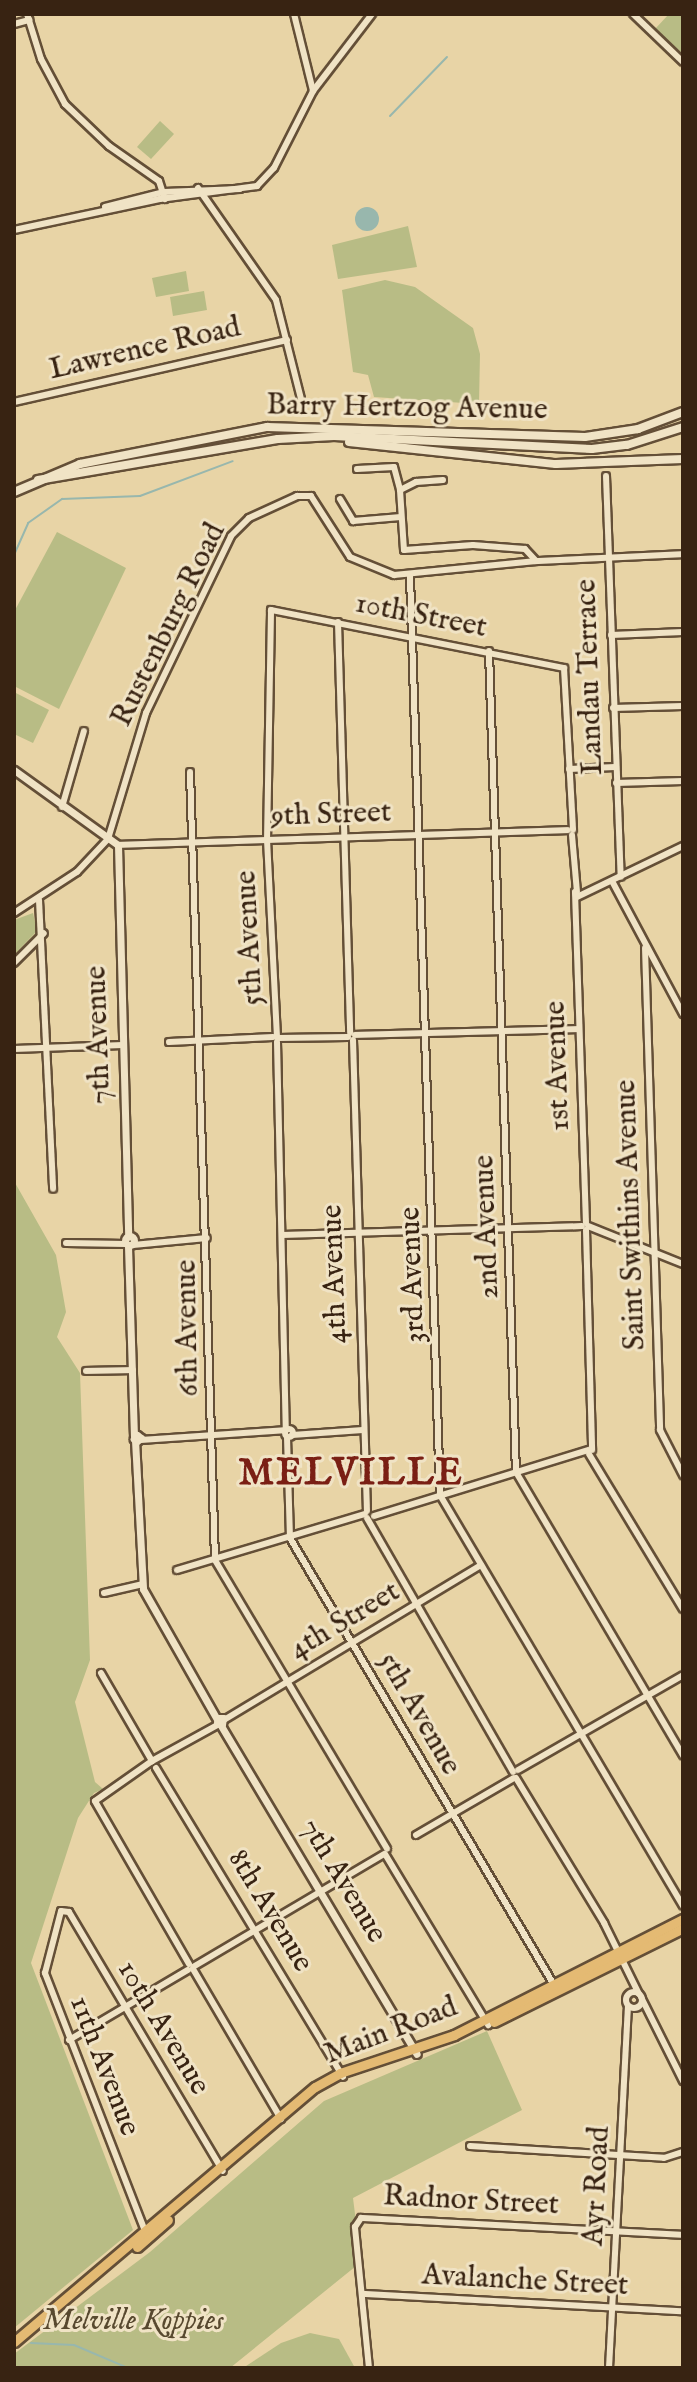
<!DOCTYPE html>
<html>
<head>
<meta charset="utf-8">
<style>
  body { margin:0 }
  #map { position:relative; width:697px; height:2382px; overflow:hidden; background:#e8d4a6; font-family:"IM FELL English",serif }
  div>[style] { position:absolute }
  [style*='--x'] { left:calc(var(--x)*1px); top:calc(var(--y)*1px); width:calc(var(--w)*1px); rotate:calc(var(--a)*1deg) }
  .green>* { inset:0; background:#b8bc85 }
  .water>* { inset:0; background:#98b7ad }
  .round { border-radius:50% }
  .stream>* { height:2px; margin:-1px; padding:0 1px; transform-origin:1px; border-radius:1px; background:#98b7ad }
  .roads { filter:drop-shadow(2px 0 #644f37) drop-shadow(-2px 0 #644f37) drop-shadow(0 2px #644f37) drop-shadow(0 -2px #644f37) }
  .minor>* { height:6px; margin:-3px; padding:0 3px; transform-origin:3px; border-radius:3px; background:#f0e3c5 }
  .minor>.ring { margin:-3px; padding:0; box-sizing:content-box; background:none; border:6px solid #f0e3c5; border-radius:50% }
  .tertiary>* { height:7px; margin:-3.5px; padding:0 3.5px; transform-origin:3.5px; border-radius:3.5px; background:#f0e3c5 }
  .tertiary>.ring { margin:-3.5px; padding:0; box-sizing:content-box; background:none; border:7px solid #f0e3c5; border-radius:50% }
  .secondary>* { height:8px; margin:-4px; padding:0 4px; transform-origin:4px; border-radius:4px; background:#f0e3c5 }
  .primary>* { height:9px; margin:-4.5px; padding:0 4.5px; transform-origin:4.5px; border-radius:4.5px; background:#e4ba73 }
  span { translate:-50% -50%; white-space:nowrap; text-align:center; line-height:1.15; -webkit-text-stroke:6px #f0e3c5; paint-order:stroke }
  .street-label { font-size:30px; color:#382312 }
  .park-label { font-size:30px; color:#58492f; font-style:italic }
  .district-label { font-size:38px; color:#7a1f14; font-weight:700; letter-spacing:2px }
  .frame { position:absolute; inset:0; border:16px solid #382312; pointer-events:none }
</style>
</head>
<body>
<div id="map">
  <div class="green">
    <i style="clip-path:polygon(669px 14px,683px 14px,683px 54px,655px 29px)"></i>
    <i style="clip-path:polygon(160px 121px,174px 134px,151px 159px,137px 147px)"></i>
    <i style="clip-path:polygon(408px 226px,417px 267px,338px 279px,332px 245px)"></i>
    <i style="clip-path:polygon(186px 271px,189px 291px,156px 297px,152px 278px)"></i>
    <i style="clip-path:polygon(385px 280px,415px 287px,473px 328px,480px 354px,479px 404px,374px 397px,368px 375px,353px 372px,342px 290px)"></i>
    <i style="clip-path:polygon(204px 291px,207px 310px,173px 316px,170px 297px)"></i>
    <i style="clip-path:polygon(57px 532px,126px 568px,59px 709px,14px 686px,14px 612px)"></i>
    <i style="clip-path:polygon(14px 692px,49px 710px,33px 743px,14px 734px)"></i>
    <i style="clip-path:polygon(33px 913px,37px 931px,14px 955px,14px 920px)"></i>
    <i style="clip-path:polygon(14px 1181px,56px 1255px,66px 1312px,57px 1337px,80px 1373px,90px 1660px,75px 1702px,95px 1782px,103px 1789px,94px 1793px,78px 1818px,31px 1963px,133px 2230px,14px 2328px)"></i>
    <i style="clip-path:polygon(487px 2031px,522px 2110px,353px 2198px,361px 2262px,230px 2368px,14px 2368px,14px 2354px,150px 2252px,324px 2101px)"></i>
    <i style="clip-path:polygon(310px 2333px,339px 2339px,355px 2368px,243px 2368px,281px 2343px)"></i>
  </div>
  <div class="water">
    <i class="round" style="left:355px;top:207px;width:24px;height:24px"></i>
  </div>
  <div class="stream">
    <i style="--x:390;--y:116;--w:82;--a:-46"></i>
    <i style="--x:14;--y:555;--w:35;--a:-66"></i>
    <i style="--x:28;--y:523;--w:42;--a:-35.2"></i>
    <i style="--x:62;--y:499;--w:78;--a:-2.2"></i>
    <i style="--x:140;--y:496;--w:99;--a:-20.6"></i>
    <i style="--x:31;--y:2343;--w:43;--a:2.7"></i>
    <i style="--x:74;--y:2345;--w:59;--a:23.1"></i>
  </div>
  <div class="roads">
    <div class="minor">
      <i style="--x:27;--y:14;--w:47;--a:72.7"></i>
      <i style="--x:41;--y:59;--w:51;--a:61.9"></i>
      <i style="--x:65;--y:104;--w:61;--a:43.7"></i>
      <i style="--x:109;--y:146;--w:61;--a:35"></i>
      <i style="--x:159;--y:181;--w:19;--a:72"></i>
      <i style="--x:294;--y:14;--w:79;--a:76.1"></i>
      <i style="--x:633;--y:14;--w:69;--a:43.8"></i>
      <i style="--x:14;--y:24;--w:16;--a:-15"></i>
      <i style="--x:198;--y:188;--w:136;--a:55.1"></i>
      <i style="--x:276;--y:300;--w:102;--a:75.8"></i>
      <i style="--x:105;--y:207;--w:61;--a:-14.3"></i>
      <i style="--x:164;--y:192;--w:76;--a:-2.3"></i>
      <i style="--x:14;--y:230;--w:149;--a:-12"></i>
      <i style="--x:160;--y:199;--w:98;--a:-7.6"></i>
      <i style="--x:257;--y:186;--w:25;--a:-47"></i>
      <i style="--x:274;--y:168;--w:86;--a:-63.1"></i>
      <i style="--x:313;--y:91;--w:97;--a:-52.5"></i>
      <i style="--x:14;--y:402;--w:280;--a:-12.8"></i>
      <i style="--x:357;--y:469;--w:37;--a:-3"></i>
      <i style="--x:394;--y:467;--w:24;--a:75"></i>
      <i style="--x:606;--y:476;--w:401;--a:87.9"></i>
      <i style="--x:443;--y:480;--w:27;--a:176"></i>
      <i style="--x:416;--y:482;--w:18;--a:153"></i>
      <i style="--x:400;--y:490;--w:60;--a:86.2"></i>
      <i style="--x:404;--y:550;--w:69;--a:-4.1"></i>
      <i style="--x:473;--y:545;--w:52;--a:4.4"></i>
      <i style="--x:525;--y:549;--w:16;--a:47"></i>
      <i style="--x:340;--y:499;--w:26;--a:59"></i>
      <i style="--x:353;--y:521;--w:48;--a:-4.8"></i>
      <i style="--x:410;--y:576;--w:919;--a:88.13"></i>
      <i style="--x:440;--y:1495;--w:477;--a:59.4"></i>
      <i style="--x:338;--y:622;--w:411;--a:88.3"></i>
      <i style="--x:611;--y:635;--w:72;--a:-2.4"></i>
      <i style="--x:489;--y:651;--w:821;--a:88.12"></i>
      <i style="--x:516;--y:1472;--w:329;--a:59.5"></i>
      <i style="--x:613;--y:708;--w:70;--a:-1.6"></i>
      <i style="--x:569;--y:769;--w:46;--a:-2.5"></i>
      <i style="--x:190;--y:772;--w:788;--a:88.18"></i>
      <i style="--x:215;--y:1560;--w:336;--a:59.2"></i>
      <i style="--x:616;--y:783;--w:67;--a:-1.7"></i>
      <i style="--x:62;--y:807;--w:79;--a:-73.9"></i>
      <i style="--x:572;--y:835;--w:57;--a:85"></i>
      <i style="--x:118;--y:845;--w:450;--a:-1.9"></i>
      <i style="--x:612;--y:881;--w:151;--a:61.9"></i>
      <i style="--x:576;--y:897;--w:5;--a:-101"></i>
      <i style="--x:575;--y:892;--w:331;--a:88.1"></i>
      <i style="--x:577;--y:897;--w:118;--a:-25.7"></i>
      <i style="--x:39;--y:900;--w:289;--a:87.2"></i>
      <i style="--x:14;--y:913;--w:75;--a:-33.1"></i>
      <i style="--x:77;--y:872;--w:45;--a:-46.8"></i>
      <i style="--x:108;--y:839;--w:132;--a:-73.2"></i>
      <i style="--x:146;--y:713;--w:196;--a:-64.3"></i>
      <i style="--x:231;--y:536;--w:25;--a:-45"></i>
      <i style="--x:249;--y:518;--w:53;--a:-24.6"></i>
      <i style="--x:297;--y:496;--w:14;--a:0"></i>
      <i style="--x:311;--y:496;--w:72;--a:57.4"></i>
      <i style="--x:350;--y:557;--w:48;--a:22.2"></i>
      <i style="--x:394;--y:575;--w:143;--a:-5.6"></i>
      <i style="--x:536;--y:561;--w:147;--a:-2.7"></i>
      <i style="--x:645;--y:948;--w:482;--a:88.2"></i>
      <i style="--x:660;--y:1430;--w:51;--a:62.9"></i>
      <i style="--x:14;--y:963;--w:42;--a:-45"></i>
      <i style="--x:355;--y:1035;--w:223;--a:-1.5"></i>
      <i style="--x:277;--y:1037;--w:196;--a:-92.9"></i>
      <i style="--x:267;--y:841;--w:231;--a:-89"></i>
      <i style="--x:271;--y:610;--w:299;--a:11.2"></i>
      <i style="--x:564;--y:668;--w:162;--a:86.8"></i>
      <i style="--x:278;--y:1038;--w:70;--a:-0.8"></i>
      <i style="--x:353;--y:1040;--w:471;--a:88.3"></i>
      <i style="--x:169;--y:1042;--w:104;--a:-2.8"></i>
      <i style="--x:277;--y:1042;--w:387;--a:88.7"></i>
      <i style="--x:14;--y:1049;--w:109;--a:-2.1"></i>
      <i style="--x:588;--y:1226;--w:102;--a:21.8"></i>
      <i style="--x:586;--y:1230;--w:220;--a:88.4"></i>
      <i style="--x:282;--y:1235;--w:300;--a:-1.7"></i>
      <i style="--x:66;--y:1243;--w:60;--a:1"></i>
      <i style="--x:133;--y:1245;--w:74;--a:-5.4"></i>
      <i style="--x:86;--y:1371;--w:47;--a:-1.2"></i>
      <i class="ring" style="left:285px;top:1429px;width:2px;height:2px"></i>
      <i style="--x:292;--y:1435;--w:71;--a:-4"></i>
      <i style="--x:287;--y:1437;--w:101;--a:88.3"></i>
      <i style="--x:290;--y:1538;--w:519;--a:59.43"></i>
      <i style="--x:140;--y:1440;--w:145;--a:-3.9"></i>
      <i style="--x:589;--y:1454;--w:181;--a:58.8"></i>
      <i style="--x:374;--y:1516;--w:225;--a:-17.1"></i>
      <i style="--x:367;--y:1518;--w:293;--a:60.1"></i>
      <i style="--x:177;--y:1570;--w:196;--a:-16.6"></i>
      <i style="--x:104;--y:1593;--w:39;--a:-13"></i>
      <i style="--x:101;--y:1673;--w:102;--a:59.9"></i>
      <i style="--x:224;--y:1720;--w:300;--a:-31.1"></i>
      <i style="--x:156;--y:1768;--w:361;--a:58.8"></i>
      <i style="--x:518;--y:1770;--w:190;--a:-29.9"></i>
      <i style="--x:516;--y:1778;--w:170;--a:58.7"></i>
      <i style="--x:604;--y:1923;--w:79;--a:63.8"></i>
      <i style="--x:416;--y:1835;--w:113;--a:-30.2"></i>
      <i style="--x:385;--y:1854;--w:200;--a:58.9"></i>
      <i style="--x:189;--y:1964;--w:188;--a:-120"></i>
      <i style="--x:95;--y:1801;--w:70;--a:-35.1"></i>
      <i style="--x:152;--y:1761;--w:77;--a:-28.9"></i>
      <i style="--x:193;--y:1967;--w:222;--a:-30.6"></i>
      <i style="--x:193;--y:1969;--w:174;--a:59.6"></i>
      <i class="ring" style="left:626px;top:1992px;width:10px;height:10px"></i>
      <i style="--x:641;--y:1997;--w:94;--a:63.4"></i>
      <i style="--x:69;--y:2040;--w:138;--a:-30.5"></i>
      <i style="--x:470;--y:2146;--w:194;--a:3.5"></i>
      <i style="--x:664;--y:2158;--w:20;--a:-18"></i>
      <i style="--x:145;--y:2231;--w:277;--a:-111.2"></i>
      <i style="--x:45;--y:1973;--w:64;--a:-75.5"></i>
      <i style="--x:61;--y:1911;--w:8;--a:7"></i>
      <i style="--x:69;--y:1912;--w:301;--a:59.3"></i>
      <i style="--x:364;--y:2294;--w:319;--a:3.1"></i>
      <i style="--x:369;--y:2368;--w:142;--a:-95.7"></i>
      <i style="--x:355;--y:2227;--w:11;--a:-56"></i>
      <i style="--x:361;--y:2218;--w:322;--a:3"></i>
      <i style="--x:609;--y:2368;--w:362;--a:-87"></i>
    </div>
    <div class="tertiary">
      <i style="--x:14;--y:770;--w:128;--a:35.8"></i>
      <i style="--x:118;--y:845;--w:392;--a:88.5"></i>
      <i class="ring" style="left:125.5px;top:1236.5px;width:2px;height:2px"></i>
      <i style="--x:128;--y:1246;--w:190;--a:88.2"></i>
      <i style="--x:137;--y:1435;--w:5;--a:37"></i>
      <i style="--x:141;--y:1438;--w:5;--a:143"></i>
      <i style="--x:137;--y:1441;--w:4;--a:-146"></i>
      <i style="--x:134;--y:1439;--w:5;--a:-53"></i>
      <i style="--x:135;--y:1440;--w:149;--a:86.9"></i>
      <i style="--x:143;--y:1589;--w:150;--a:60.4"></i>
      <i style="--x:218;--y:1718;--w:5;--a:0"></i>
      <i style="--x:223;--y:1718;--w:6;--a:99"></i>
      <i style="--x:222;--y:1724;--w:5;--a:-169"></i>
      <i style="--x:217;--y:1723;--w:5;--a:-79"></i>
      <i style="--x:220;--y:1724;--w:384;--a:59.2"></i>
    </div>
    <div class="secondary">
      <i style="--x:349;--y:442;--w:208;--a:6.1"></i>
      <i style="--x:556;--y:464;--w:127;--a:-2.3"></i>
      <i style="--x:38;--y:480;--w:243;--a:-9.7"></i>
      <i style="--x:278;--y:439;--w:56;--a:-3.1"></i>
      <i style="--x:334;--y:436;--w:258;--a:2.9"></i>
      <i style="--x:592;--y:449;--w:35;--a:-7"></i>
      <i style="--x:627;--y:445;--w:59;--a:-17.8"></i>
      <i style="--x:14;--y:492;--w:72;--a:-23"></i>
      <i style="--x:80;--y:464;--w:191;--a:-11.2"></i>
      <i style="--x:267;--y:427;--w:318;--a:1.8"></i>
      <i style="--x:585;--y:437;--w:54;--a:-8.6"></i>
      <i style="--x:638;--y:429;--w:48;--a:-20.7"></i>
    </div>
    <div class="primary">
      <i style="--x:494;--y:2022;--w:211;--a:-26.4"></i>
      <i style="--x:137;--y:2247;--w:41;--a:-41.1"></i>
      <i style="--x:14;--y:2342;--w:394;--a:-40.3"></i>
      <i style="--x:315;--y:2087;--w:29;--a:-29"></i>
      <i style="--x:340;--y:2073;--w:120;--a:-18.4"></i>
      <i style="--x:454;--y:2035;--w:257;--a:-26.9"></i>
    </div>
  </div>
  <div class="street-label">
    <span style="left:145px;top:349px;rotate:-13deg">Lawrence Road</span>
    <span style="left:407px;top:408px;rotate:1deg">Barry Hertzog Avenue</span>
    <span style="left:421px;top:616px;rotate:11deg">10th Street</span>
    <span style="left:169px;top:625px;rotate:-64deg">Rustenburg Road</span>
    <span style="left:590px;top:677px;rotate:-92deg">Landau Terrace</span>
    <span style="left:331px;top:815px;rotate:-2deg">9th Street</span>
    <span style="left:250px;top:938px;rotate:-93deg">5th Avenue</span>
    <span style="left:99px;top:1035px;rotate:-92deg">7th Avenue</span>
    <span style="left:558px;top:1066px;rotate:-92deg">1st Avenue</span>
    <span style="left:631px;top:1215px;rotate:-92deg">Saint Swithins Avenue</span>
    <span style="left:487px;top:1227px;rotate:-92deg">2nd Avenue</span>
    <span style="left:335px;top:1274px;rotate:-92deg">4th Avenue</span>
    <span style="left:413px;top:1275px;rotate:-92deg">3rd Avenue</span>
    <span style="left:188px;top:1328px;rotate:-91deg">6th Avenue</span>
    <span style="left:345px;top:1621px;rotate:-31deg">4th Street</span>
    <span style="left:419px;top:1714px;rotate:60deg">5th Avenue</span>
    <span style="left:343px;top:1881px;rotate:59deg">7th Avenue</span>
    <span style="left:270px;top:1911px;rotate:59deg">8th Avenue</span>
    <span style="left:163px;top:2028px;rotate:59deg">10th Avenue</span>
    <span style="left:391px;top:2031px;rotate:-21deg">Main Road</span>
    <span style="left:104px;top:2066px;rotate:69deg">11th Avenue</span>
    <span style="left:597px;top:2186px;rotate:-87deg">Ayr Road</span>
    <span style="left:471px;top:2201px;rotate:3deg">Radnor Street</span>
    <span style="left:525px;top:2281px;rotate:3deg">Avalanche Street</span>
  </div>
  <div class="park-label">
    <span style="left:133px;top:2321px">Melville Koppies</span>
  </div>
  <div class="district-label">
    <span style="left:351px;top:1475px">MELVILLE</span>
  </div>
  <div class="frame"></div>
</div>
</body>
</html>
